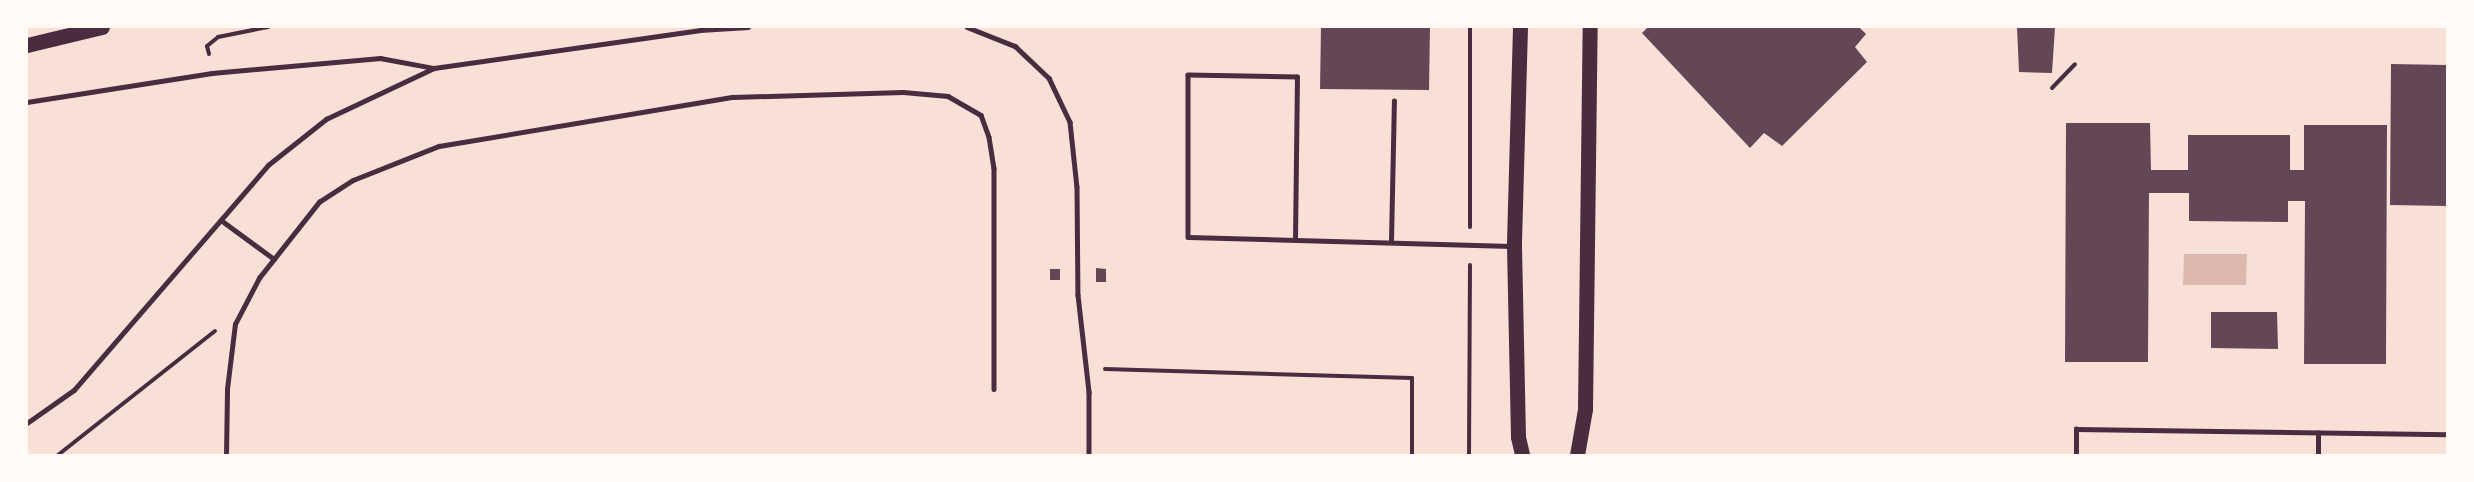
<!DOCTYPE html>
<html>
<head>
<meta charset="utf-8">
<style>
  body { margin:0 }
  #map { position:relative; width:2474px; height:482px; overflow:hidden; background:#f7e1d7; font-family:"Fira Sans",sans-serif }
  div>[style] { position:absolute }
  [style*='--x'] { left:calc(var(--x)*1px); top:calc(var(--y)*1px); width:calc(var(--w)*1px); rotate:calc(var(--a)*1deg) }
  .water>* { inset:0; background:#dcb8b0 }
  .building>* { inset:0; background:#644757 }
  .path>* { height:4px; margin:-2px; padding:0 2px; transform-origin:2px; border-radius:2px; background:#4a2c40 }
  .service>* { height:4.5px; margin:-2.25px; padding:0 2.25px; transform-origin:2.25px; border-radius:2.25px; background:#4a2c40 }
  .primary>* { height:15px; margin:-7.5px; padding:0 7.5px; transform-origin:7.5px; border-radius:7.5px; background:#4a2c40 }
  span { translate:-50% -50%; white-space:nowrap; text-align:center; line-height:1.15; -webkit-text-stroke:6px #fffaf5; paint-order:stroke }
  .frame { position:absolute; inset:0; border:28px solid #fffaf5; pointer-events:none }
</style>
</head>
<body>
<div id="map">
  <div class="water">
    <i style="clip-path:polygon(2184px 254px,2247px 254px,2246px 285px,2183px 285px)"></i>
  </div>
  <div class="building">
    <i style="clip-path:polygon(1321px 27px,1430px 27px,1429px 90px,1320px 89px)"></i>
    <i style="clip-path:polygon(1648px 27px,1859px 27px,1866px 34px,1855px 47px,1867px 62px,1782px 146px,1764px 133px,1750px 148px,1642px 33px)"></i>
    <i style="clip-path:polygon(2017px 27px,2055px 27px,2052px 73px,2019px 72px)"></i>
    <i style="clip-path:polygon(2391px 64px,2447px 65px,2447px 206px,2390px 205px)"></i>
    <i style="clip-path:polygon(2066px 123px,2150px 123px,2151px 170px,2188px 170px,2188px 135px,2290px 135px,2290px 170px,2304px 170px,2304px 125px,2387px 125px,2386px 364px,2304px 364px,2305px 201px,2288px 201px,2288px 222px,2189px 221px,2189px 193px,2149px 193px,2148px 362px,2065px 362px)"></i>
    <i style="clip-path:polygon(1096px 268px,1106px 269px,1106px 282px,1096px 282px)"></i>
    <i style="clip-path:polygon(1050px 269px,1060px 269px,1060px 280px,1050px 280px)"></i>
    <i style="clip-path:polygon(2211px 312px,2277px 312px,2278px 349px,2211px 348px)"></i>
  </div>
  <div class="path">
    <i style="--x:209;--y:54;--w:8;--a:-104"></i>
    <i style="--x:207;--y:46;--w:14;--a:-39"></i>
    <i style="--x:218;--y:37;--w:51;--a:-11.3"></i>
    <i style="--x:2052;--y:88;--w:33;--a:-46"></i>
    <i style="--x:1470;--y:227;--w:200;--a:-90"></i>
    <i style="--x:1105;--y:369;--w:307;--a:1.7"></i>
    <i style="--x:1412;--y:378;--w:77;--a:90"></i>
    <i style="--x:58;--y:455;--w:200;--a:-38.3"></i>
    <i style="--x:1469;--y:455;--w:190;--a:-89.7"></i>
  </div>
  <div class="service">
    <i style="--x:967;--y:27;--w:52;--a:21.6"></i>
    <i style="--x:1015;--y:46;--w:47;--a:43.3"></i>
    <i style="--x:1049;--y:78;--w:49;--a:64.5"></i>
    <i style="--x:1070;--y:122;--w:65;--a:83.9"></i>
    <i style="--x:1077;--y:187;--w:108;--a:89.5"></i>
    <i style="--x:1078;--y:295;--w:98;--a:83.5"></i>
    <i style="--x:1089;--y:392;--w:63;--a:90"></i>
    <i style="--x:27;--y:102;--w:187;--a:-8.9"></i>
    <i style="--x:212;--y:73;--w:169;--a:-5.1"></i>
    <i style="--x:380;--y:58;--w:55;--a:10.5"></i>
    <i style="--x:221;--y:220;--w:66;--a:36.3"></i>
    <i style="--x:1295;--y:239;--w:162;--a:-89.3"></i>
    <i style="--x:1297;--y:77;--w:109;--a:-178.9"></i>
    <i style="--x:1188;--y:75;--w:162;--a:90"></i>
    <i style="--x:1188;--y:237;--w:323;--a:1.6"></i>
    <i style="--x:1391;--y:241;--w:140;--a:-88.8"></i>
    <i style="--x:27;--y:423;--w:57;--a:-35.1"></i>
    <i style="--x:74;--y:390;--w:297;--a:-49.2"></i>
    <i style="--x:268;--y:165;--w:74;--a:-38.4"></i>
    <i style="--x:326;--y:119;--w:119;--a:-25.3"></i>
    <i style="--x:434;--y:68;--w:269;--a:-8.1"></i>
    <i style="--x:700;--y:30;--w:48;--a:-3.6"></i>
    <i style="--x:226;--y:455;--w:66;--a:-89.1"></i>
    <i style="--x:227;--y:389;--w:65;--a:-83"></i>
    <i style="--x:235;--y:324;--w:52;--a:-62.4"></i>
    <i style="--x:259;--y:278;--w:97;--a:-51.7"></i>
    <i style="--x:319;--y:202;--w:40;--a:-32.9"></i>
    <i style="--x:353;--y:180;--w:92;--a:-21.6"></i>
    <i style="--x:439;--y:146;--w:298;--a:-9.5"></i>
    <i style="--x:733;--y:97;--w:170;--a:-1.7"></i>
    <i style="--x:903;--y:92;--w:45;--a:5.1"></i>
    <i style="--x:948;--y:96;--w:38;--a:30"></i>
    <i style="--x:981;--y:115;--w:23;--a:70"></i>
    <i style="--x:989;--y:137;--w:31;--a:81"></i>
    <i style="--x:994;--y:168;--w:221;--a:90"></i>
    <i style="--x:2076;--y:455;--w:26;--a:-90"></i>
    <i style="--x:2076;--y:429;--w:371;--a:0.8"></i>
    <i style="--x:2318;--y:455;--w:22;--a:-90"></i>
  </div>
  <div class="primary">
    <i style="--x:1520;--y:27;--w:219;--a:91.6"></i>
    <i style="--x:1514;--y:246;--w:191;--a:88.8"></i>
    <i style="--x:1518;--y:437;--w:18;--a:77"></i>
    <i style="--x:27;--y:45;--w:77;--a:-13.5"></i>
    <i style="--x:1577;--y:455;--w:47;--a:-80.1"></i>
    <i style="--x:1585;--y:409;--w:382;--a:-89.3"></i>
  </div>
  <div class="frame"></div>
</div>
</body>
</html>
